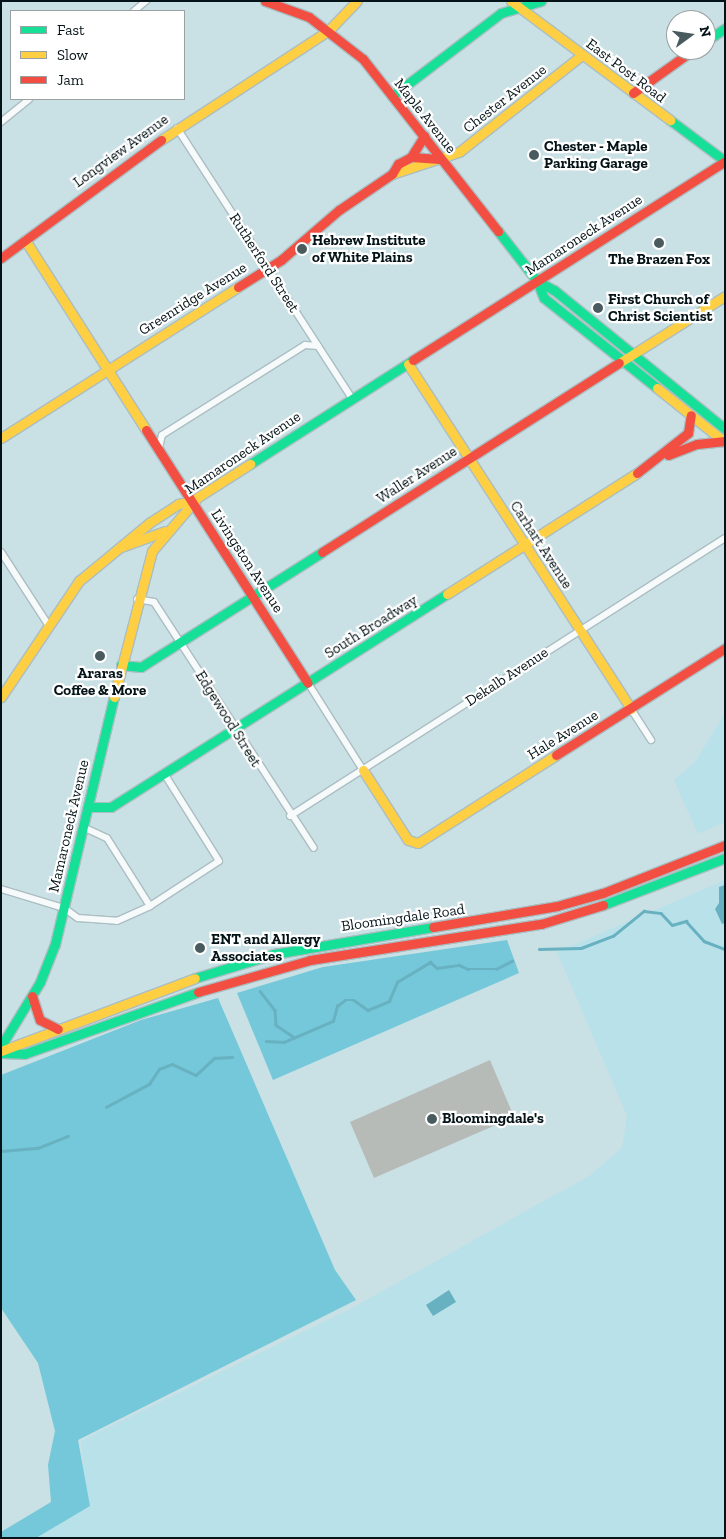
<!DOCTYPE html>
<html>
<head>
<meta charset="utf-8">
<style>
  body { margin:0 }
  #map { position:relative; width:726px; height:1539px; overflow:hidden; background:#c9e0e5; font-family:"Zilla Slab",serif }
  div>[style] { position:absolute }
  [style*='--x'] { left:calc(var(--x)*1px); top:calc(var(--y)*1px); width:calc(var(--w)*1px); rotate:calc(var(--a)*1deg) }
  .built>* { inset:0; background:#b9e1ea }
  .forest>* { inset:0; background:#74c8d9 }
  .water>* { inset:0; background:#68b1c1 }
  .stream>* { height:2.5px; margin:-1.25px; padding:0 1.25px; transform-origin:1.25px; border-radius:1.25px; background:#68b1c1 }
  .building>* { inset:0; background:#b6bbb8 }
  .roads { filter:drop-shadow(1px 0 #abbec2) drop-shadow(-1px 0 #abbec2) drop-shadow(0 1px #abbec2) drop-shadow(0 -1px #abbec2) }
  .street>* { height:6px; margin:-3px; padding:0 3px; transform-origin:3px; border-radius:3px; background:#f7fafb }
  .fast>* { height:9px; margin:-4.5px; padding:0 4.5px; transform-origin:4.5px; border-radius:4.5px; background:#16e098 }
  .slow>* { height:9px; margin:-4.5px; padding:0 4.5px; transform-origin:4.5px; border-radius:4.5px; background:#ffcf43 }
  .jam>* { height:9px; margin:-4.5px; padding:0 4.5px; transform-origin:4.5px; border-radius:4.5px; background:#f24e42 }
  .dots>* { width:14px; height:14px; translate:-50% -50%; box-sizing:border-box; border:2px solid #fff; border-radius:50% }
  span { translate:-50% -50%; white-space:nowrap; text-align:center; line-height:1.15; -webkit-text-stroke:4.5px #fff; paint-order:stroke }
  .street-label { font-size:15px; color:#041317 }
  .poi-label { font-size:15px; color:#041317; font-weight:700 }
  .left { translate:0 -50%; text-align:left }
  .frame { position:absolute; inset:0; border:2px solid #041317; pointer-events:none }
  .legend { position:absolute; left:10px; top:10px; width:175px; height:90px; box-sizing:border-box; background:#fff; border:1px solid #9ba1a2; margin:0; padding:6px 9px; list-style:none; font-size:15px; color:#041317 }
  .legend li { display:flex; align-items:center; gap:10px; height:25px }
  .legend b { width:25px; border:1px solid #9ba1a2 }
  .north { position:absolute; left:666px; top:10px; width:50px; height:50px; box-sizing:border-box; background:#fff; border:1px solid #9ba1a2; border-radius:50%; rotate:76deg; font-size:14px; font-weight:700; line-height:20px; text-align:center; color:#041317 }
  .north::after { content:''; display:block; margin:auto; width:18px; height:22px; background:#495b5f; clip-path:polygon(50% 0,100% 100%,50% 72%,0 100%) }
</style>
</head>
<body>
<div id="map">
  <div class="built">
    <i style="clip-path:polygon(725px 713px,725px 822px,698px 834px,674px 780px,695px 762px)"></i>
    <i style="clip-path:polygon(725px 880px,725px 1538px,36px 1538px,87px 1507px,81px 1441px,352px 1308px,589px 1176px,622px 1148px,627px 1116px,557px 952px)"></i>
  </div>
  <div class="forest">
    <i style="clip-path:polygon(507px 940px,519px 973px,273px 1080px,237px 993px,323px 967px)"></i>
    <i style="clip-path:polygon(218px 998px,335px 1270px,356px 1300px,78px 1440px,90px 1506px,36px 1538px,1px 1538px,1px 1532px,51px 1502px,48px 1465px,55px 1431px,38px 1363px,1px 1308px,1px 1075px,141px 1020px)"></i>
  </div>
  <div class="water">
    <i style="clip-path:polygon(725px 885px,725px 923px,722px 924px,715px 909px,719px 903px,719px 887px)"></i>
    <i style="clip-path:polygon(449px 1290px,456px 1302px,433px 1316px,426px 1305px)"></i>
  </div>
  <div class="stream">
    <i style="--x:539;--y:949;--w:42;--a:-1.4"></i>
    <i style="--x:581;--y:948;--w:34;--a:-21"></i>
    <i style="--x:613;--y:936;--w:40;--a:-39"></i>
    <i style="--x:644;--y:911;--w:17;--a:7"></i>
    <i style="--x:661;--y:913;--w:16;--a:47"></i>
    <i style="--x:672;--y:925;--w:15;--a:-16"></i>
    <i style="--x:686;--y:921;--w:27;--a:48"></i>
    <i style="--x:704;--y:941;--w:22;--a:21"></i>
    <i style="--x:260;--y:991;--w:24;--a:52"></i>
    <i style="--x:275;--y:1010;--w:15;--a:86"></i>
    <i style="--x:276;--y:1025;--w:22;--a:34"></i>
    <i style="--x:266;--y:1041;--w:18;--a:3"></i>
    <i style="--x:284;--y:1042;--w:53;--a:-23.2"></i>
    <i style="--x:333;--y:1021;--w:16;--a:-75"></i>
    <i style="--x:337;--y:1006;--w:10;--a:-37"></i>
    <i style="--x:345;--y:1000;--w:9;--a:0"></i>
    <i style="--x:354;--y:1000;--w:17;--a:36"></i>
    <i style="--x:368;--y:1010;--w:23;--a:-23"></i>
    <i style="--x:389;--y:1001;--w:21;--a:-67"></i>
    <i style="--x:397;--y:982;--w:39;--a:-31"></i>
    <i style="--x:430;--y:962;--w:9;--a:41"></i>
    <i style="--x:437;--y:968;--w:22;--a:-8"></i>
    <i style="--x:459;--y:965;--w:10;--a:24"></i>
    <i style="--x:468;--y:969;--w:28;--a:0"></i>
    <i style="--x:496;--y:969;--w:18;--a:-27"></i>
    <i style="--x:106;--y:1107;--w:49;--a:-28.1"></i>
    <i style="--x:149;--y:1084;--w:18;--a:-56"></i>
    <i style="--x:159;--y:1069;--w:14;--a:-21"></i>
    <i style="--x:172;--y:1064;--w:26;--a:25"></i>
    <i style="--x:196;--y:1075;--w:25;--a:-43"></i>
    <i style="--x:214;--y:1058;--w:18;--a:-3"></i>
    <i style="--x:1;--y:1151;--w:37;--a:-5"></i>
    <i style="--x:38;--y:1148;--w:32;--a:-22"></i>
  </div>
  <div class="building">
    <i style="clip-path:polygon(490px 1060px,514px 1117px,374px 1178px,350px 1122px)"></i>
  </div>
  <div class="roads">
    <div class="street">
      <i style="--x:134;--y:11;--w:16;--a:-40"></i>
      <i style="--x:1;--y:122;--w:36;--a:-39"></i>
      <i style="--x:177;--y:128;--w:320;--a:57.1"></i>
      <i style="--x:159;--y:448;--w:13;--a:-77"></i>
      <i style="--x:162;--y:435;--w:169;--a:-32.2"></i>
      <i style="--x:305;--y:345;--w:13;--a:4"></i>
      <i style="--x:1;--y:552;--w:88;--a:57"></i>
      <i style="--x:137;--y:599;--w:17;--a:10"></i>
      <i style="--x:154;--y:602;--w:293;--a:57"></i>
      <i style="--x:308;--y:683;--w:103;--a:57.7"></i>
      <i style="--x:631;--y:709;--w:37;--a:57"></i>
      <i style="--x:290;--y:816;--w:516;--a:-32.58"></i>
      <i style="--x:83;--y:827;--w:26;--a:25"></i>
      <i style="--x:107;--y:838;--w:80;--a:57.7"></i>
      <i style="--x:1;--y:889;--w:66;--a:16.8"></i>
      <i style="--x:64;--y:908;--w:17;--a:36"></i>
      <i style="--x:78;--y:918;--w:39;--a:4"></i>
      <i style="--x:117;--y:921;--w:36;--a:-24"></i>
      <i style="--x:150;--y:906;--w:82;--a:-33.1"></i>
      <i style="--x:219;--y:861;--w:102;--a:-122.1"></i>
    </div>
    <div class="fast">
      <i style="--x:706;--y:41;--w:23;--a:-34"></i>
      <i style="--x:392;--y:96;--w:137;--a:-37.3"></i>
      <i style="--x:501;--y:13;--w:42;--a:-16.7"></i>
      <i style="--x:670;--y:120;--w:69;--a:36.7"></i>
      <i style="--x:498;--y:231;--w:63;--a:52"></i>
      <i style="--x:537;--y:281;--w:18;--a:68"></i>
      <i style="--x:544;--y:298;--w:144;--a:38.5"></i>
      <i style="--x:537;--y:281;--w:19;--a:28"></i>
      <i style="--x:554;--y:290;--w:220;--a:39.1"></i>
      <i style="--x:250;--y:464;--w:193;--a:-32.5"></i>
      <i style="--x:121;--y:665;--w:20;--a:6"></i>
      <i style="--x:141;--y:667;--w:214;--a:-32.4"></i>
      <i style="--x:88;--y:807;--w:23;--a:0"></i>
      <i style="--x:111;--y:807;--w:398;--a:-32.4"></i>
      <i style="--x:603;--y:905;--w:131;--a:-21.1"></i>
      <i style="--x:195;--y:978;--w:83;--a:-16.9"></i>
      <i style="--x:274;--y:954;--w:161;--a:-9.6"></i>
      <i style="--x:1;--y:1046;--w:75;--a:-58.6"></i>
      <i style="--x:40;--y:982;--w:41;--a:-68.5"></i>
      <i style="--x:55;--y:944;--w:254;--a:-76.6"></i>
      <i style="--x:1;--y:1053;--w:23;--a:2"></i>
      <i style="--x:24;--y:1054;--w:185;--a:-19.6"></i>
    </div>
    <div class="slow">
      <i style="--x:511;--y:1;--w:199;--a:36.8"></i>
      <i style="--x:161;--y:140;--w:201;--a:-33.2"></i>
      <i style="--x:329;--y:30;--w:40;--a:-46"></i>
      <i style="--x:392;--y:174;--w:71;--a:-18.2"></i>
      <i style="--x:459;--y:152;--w:157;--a:-38.3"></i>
      <i style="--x:25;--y:240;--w:225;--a:57.5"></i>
      <i style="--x:619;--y:363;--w:125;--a:-32.3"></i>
      <i style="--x:408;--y:364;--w:411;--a:57.1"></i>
      <i style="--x:657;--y:388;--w:87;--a:38.5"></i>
      <i style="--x:1;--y:438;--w:281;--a:-32.5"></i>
      <i style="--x:121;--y:547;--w:47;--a:-20"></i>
      <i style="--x:447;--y:594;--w:225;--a:-32.5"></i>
      <i style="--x:1;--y:697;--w:140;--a:-56.1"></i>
      <i style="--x:79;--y:581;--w:91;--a:-39.6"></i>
      <i style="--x:149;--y:523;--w:35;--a:-33"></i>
      <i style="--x:178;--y:504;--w:14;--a:-12"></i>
      <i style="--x:114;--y:697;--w:151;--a:-75.4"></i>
      <i style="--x:152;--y:551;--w:71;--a:-49.6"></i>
      <i style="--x:198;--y:497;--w:62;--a:-32.4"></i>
      <i style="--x:363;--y:770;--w:83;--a:57.3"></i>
      <i style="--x:408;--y:840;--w:10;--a:17"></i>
      <i style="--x:418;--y:843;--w:164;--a:-32.5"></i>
      <i style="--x:1;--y:1051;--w:207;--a:-20.6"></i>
    </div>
    <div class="jam">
      <i style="--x:265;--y:1;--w:47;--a:20"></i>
      <i style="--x:309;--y:17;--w:68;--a:37.9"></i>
      <i style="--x:363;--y:59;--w:219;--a:51.9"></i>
      <i style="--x:633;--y:93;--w:74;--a:-35.6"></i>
      <i style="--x:411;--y:157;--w:28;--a:4"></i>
      <i style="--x:392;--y:174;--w:12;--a:-59"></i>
      <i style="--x:398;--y:164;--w:15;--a:-28"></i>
      <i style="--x:411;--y:157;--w:25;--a:-58"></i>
      <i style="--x:1;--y:258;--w:199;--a:-36.4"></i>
      <i style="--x:238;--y:287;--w:51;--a:-32.1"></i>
      <i style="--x:281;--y:260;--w:77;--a:-40.8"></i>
      <i style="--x:339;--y:210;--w:64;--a:-34.2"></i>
      <i style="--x:413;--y:360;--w:370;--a:-32.5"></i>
      <i style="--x:146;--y:430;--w:300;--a:57.4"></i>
      <i style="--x:668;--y:455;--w:31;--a:-21"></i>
      <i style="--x:697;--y:444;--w:28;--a:-6"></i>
      <i style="--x:637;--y:473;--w:65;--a:-38.1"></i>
      <i style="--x:688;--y:433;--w:18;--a:-81"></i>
      <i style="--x:322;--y:552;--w:352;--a:-32.5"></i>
      <i style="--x:556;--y:755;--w:200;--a:-32.3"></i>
      <i style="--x:433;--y:927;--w:126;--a:-9.6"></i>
      <i style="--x:557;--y:906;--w:48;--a:-15.8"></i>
      <i style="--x:603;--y:893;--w:131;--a:-21.5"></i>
      <i style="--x:198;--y:992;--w:116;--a:-15.9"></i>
      <i style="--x:310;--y:960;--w:234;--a:-8.9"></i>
      <i style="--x:541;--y:924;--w:65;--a:-17"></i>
      <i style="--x:32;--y:996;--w:25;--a:72"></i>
      <i style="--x:40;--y:1020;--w:20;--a:27"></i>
    </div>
  </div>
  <div class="dots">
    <i style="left:534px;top:155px;background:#495b5f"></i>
    <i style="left:659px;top:243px;background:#495b5f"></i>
    <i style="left:302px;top:249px;background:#495b5f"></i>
    <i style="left:598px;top:308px;background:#495b5f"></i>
    <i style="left:100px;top:656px;background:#495b5f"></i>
    <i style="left:200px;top:948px;background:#495b5f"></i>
    <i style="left:432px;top:1119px;background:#495b5f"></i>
  </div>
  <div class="street-label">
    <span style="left:626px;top:71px;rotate:37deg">East Post Road</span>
    <span style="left:505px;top:99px;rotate:-38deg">Chester Avenue</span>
    <span style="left:425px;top:116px;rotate:52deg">Maple Avenue</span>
    <span style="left:121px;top:151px;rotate:-36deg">Longview Avenue</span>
    <span style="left:584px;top:235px;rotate:-33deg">Mamaroneck Avenue</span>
    <span style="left:264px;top:263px;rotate:57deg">Rutherford Street</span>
    <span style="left:193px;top:299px;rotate:-32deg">Greenridge Avenue</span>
    <span style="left:243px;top:453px;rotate:-34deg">Mamaroneck Avenue</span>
    <span style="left:417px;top:475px;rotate:-33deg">Waller Avenue</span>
    <span style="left:541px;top:545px;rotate:57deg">Carhart Avenue</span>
    <span style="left:247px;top:561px;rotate:57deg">Livingston Avenue</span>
    <span style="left:371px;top:627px;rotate:-32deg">South Broadway</span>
    <span style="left:507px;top:677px;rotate:-33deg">Dekalb Avenue</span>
    <span style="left:228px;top:719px;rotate:58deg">Edgewood Street</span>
    <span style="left:563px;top:735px;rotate:-32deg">Hale Avenue</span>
    <span style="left:69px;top:826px;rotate:-77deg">Mamaroneck Avenue</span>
    <span style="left:403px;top:918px;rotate:-8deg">Bloomingdale Road</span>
  </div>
  <div class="poi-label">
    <span class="left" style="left:544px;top:155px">Chester - Maple<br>Parking Garage</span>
    <span class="left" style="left:312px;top:249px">Hebrew Institute<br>of White Plains</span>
    <span style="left:659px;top:260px">The Brazen Fox</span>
    <span class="left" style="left:608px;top:308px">First Church of<br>Christ Scientist</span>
    <span style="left:100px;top:682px">Araras<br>Coffee &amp; More</span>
    <span class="left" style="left:211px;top:948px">ENT and Allergy<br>Associates</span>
    <span class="left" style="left:442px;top:1119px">Bloomingdale's</span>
  </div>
  <div class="frame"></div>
  <ul class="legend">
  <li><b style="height:6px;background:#16e098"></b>Fast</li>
  <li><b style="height:6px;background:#ffcf43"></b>Slow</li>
  <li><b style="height:6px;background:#f24e42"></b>Jam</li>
  </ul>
  <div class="north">N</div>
</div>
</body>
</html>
